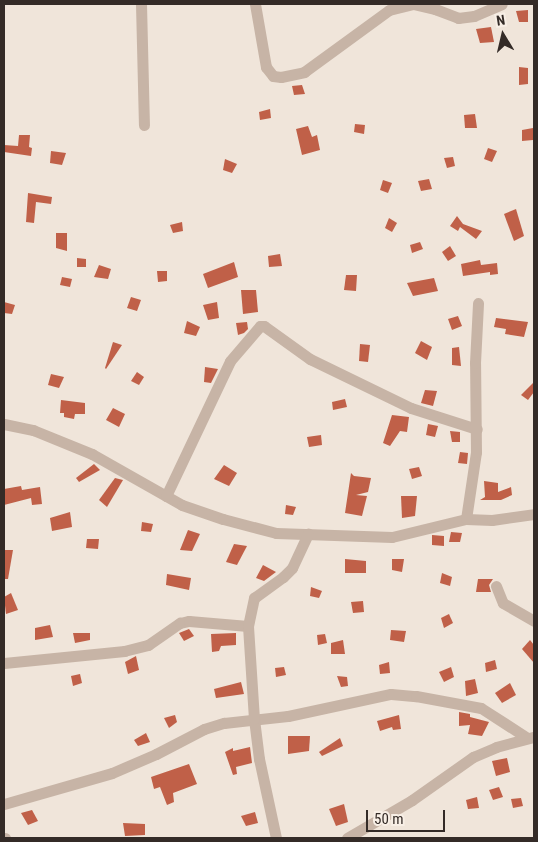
<!DOCTYPE html>
<html>
<head>
<meta charset="utf-8">
<style>
  body { margin:0 }
  #map { position:relative; width:538px; height:842px; overflow:hidden; background:#f0e5da; font-family:"Roboto Condensed",sans-serif }
  div>[style] { position:absolute }
  [style*='--x'] { left:calc(var(--x)*1px); top:calc(var(--y)*1px); width:calc(var(--w)*1px); rotate:calc(var(--a)*1deg) }
  .building>* { inset:0; background:#c06048 }
  .minor>* { height:11px; margin:-5.5px; padding:0 5.5px; transform-origin:5.5px; border-radius:5.5px; background:#c7b4a6 }
  span { translate:-50% -50%; white-space:nowrap; text-align:center; line-height:1.15; -webkit-text-stroke:4px #f8efe6; paint-order:stroke }
  .frame { position:absolute; inset:0; border:5px solid #342b27; pointer-events:none }
  .north { position:absolute; left:478px; top:10px; width:50px; height:50px; -webkit-text-stroke:4px #f8efe6; paint-order:stroke; rotate:351deg; font-size:14px; font-weight:700; line-height:20px; text-align:center; color:#342b27 }
  .north::after { content:''; display:block; margin:auto; width:18px; height:22px; background:#342b27; clip-path:polygon(50% 0,100% 100%,50% 72%,0 100%) }
  .scale { position:absolute; left:366px; top:810px; width:79px; height:22px; box-sizing:border-box; border:2px solid #342b27; border-top:0; padding-left:6px; font-size:15px; line-height:18px; white-space:nowrap; color:#342b27; -webkit-text-stroke:4px #f8efe6; paint-order:stroke }
</style>
</head>
<body>
<div id="map">
  <div class="building">
    <i style="clip-path:polygon(528px 10px,528px 22px,519px 22px,516px 11px)"></i>
    <i style="clip-path:polygon(491px 27px,494px 42px,480px 43px,476px 29px)"></i>
    <i style="clip-path:polygon(519px 67px,528px 68px,528px 84px,519px 85px)"></i>
    <i style="clip-path:polygon(302px 85px,305px 94px,294px 95px,292px 86px)"></i>
    <i style="clip-path:polygon(270px 109px,271px 118px,260px 120px,259px 112px)"></i>
    <i style="clip-path:polygon(475px 114px,477px 128px,465px 128px,464px 115px)"></i>
    <i style="clip-path:polygon(355px 124px,365px 125px,364px 134px,354px 132px)"></i>
    <i style="clip-path:polygon(308px 126px,312px 137px,317px 135px,320px 150px,302px 155px,296px 129px)"></i>
    <i style="clip-path:polygon(533px 128px,533px 140px,522px 141px,522px 130px)"></i>
    <i style="clip-path:polygon(19px 135px,30px 135px,29px 147px,32px 148px,31px 156px,4px 152px,4px 145px,18px 146px)"></i>
    <i style="clip-path:polygon(488px 148px,497px 151px,492px 162px,484px 159px)"></i>
    <i style="clip-path:polygon(51px 151px,66px 153px,62px 165px,50px 163px)"></i>
    <i style="clip-path:polygon(453px 157px,455px 166px,447px 168px,444px 158px)"></i>
    <i style="clip-path:polygon(225px 159px,237px 164px,232px 173px,223px 170px)"></i>
    <i style="clip-path:polygon(429px 179px,432px 189px,421px 191px,418px 181px)"></i>
    <i style="clip-path:polygon(383px 180px,392px 183px,388px 193px,380px 190px)"></i>
    <i style="clip-path:polygon(28px 193px,52px 197px,51px 204px,36px 202px,34px 223px,26px 222px)"></i>
    <i style="clip-path:polygon(516px 209px,524px 236px,514px 241px,504px 214px)"></i>
    <i style="clip-path:polygon(457px 216px,463px 224px,482px 231px,476px 239px,460px 227px,458px 231px,450px 226px)"></i>
    <i style="clip-path:polygon(389px 218px,397px 223px,392px 232px,385px 228px)"></i>
    <i style="clip-path:polygon(182px 222px,183px 231px,173px 233px,170px 225px)"></i>
    <i style="clip-path:polygon(56px 233px,67px 233px,67px 251px,56px 248px)"></i>
    <i style="clip-path:polygon(420px 242px,423px 249px,412px 253px,410px 245px)"></i>
    <i style="clip-path:polygon(450px 246px,456px 256px,448px 261px,442px 252px)"></i>
    <i style="clip-path:polygon(280px 254px,282px 266px,269px 267px,268px 256px)"></i>
    <i style="clip-path:polygon(77px 258px,86px 259px,86px 267px,77px 267px)"></i>
    <i style="clip-path:polygon(480px 260px,481px 265px,497px 263px,498px 274px,490px 275px,490px 272px,463px 276px,461px 264px)"></i>
    <i style="clip-path:polygon(234px 262px,238px 277px,208px 288px,203px 274px)"></i>
    <i style="clip-path:polygon(99px 265px,111px 269px,108px 279px,94px 277px)"></i>
    <i style="clip-path:polygon(157px 271px,167px 271px,167px 281px,158px 282px)"></i>
    <i style="clip-path:polygon(346px 275px,357px 275px,356px 291px,344px 290px)"></i>
    <i style="clip-path:polygon(62px 277px,72px 279px,70px 287px,60px 285px)"></i>
    <i style="clip-path:polygon(434px 278px,438px 291px,413px 296px,407px 283px)"></i>
    <i style="clip-path:polygon(241px 290px,256px 290px,258px 312px,243px 314px)"></i>
    <i style="clip-path:polygon(131px 297px,141px 300px,137px 311px,127px 308px)"></i>
    <i style="clip-path:polygon(4px 302px,15px 305px,12px 314px,4px 313px)"></i>
    <i style="clip-path:polygon(217px 302px,219px 318px,208px 320px,203px 305px)"></i>
    <i style="clip-path:polygon(458px 316px,462px 326px,452px 330px,448px 319px)"></i>
    <i style="clip-path:polygon(496px 318px,528px 322px,524px 337px,505px 334px,506px 329px,494px 327px)"></i>
    <i style="clip-path:polygon(187px 321px,200px 327px,196px 336px,184px 333px)"></i>
    <i style="clip-path:polygon(247px 322px,248px 329px,244px 333px,238px 335px,236px 323px)"></i>
    <i style="clip-path:polygon(421px 341px,432px 347px,427px 360px,415px 353px)"></i>
    <i style="clip-path:polygon(113px 342px,122px 345px,106px 369px,105px 368px)"></i>
    <i style="clip-path:polygon(360px 344px,370px 345px,368px 362px,359px 361px)"></i>
    <i style="clip-path:polygon(459px 347px,461px 366px,452px 365px,452px 348px)"></i>
    <i style="clip-path:polygon(205px 367px,218px 369px,211px 383px,204px 382px)"></i>
    <i style="clip-path:polygon(137px 372px,144px 377px,139px 385px,131px 381px)"></i>
    <i style="clip-path:polygon(51px 374px,64px 377px,59px 388px,48px 385px)"></i>
    <i style="clip-path:polygon(534px 382px,534px 392px,528px 400px,521px 395px)"></i>
    <i style="clip-path:polygon(425px 390px,437px 391px,433px 406px,421px 403px)"></i>
    <i style="clip-path:polygon(345px 399px,347px 407px,333px 410px,332px 402px)"></i>
    <i style="clip-path:polygon(61px 400px,85px 403px,85px 414px,75px 414px,74px 419px,64px 417px,64px 413px,60px 413px)"></i>
    <i style="clip-path:polygon(113px 408px,125px 414px,119px 427px,106px 420px)"></i>
    <i style="clip-path:polygon(392px 415px,409px 417px,407px 432px,400px 431px,390px 446px,383px 443px)"></i>
    <i style="clip-path:polygon(428px 424px,438px 426px,435px 437px,426px 435px)"></i>
    <i style="clip-path:polygon(450px 431px,460px 432px,460px 442px,452px 442px)"></i>
    <i style="clip-path:polygon(321px 435px,322px 445px,309px 447px,307px 437px)"></i>
    <i style="clip-path:polygon(460px 452px,468px 453px,467px 464px,458px 463px)"></i>
    <i style="clip-path:polygon(94px 464px,100px 470px,79px 482px,76px 478px)"></i>
    <i style="clip-path:polygon(224px 465px,237px 473px,229px 486px,214px 479px)"></i>
    <i style="clip-path:polygon(419px 467px,422px 476px,412px 479px,409px 469px)"></i>
    <i style="clip-path:polygon(351px 473px,354px 476px,371px 478px,368px 492px,356px 495px,367px 496px,362px 516px,345px 513px)"></i>
    <i style="clip-path:polygon(115px 478px,123px 480px,107px 507px,99px 500px)"></i>
    <i style="clip-path:polygon(484px 481px,498px 483px,498px 492px,511px 487px,512px 495px,501px 500px,480px 500px,485px 497px)"></i>
    <i style="clip-path:polygon(21px 486px,22px 490px,40px 487px,42px 504px,32px 505px,31px 498px,4px 505px,4px 489px)"></i>
    <i style="clip-path:polygon(401px 496px,417px 496px,415px 516px,402px 518px)"></i>
    <i style="clip-path:polygon(286px 505px,296px 507px,293px 515px,285px 514px)"></i>
    <i style="clip-path:polygon(70px 512px,72px 527px,52px 531px,50px 518px)"></i>
    <i style="clip-path:polygon(142px 522px,153px 524px,151px 532px,141px 531px)"></i>
    <i style="clip-path:polygon(188px 530px,200px 534px,192px 551px,180px 550px)"></i>
    <i style="clip-path:polygon(451px 532px,462px 533px,460px 542px,449px 542px)"></i>
    <i style="clip-path:polygon(432px 535px,444px 536px,444px 546px,432px 545px)"></i>
    <i style="clip-path:polygon(87px 539px,99px 539px,98px 549px,86px 548px)"></i>
    <i style="clip-path:polygon(234px 544px,247px 546px,237px 565px,226px 562px)"></i>
    <i style="clip-path:polygon(4px 550px,13px 550px,8px 579px,4px 579px)"></i>
    <i style="clip-path:polygon(345px 559px,366px 561px,366px 573px,345px 573px)"></i>
    <i style="clip-path:polygon(392px 559px,404px 559px,402px 572px,392px 570px)"></i>
    <i style="clip-path:polygon(263px 565px,276px 572px,264px 581px,256px 578px)"></i>
    <i style="clip-path:polygon(442px 573px,452px 577px,450px 586px,440px 583px)"></i>
    <i style="clip-path:polygon(167px 574px,191px 578px,189px 590px,166px 585px)"></i>
    <i style="clip-path:polygon(478px 579px,493px 579px,489px 585px,491px 592px,476px 592px)"></i>
    <i style="clip-path:polygon(311px 587px,322px 591px,319px 598px,310px 596px)"></i>
    <i style="clip-path:polygon(11px 593px,18px 610px,6px 614px,4px 597px)"></i>
    <i style="clip-path:polygon(363px 601px,364px 612px,353px 613px,351px 602px)"></i>
    <i style="clip-path:polygon(449px 614px,453px 623px,444px 628px,441px 618px)"></i>
    <i style="clip-path:polygon(50px 625px,53px 637px,35px 640px,35px 628px)"></i>
    <i style="clip-path:polygon(189px 629px,194px 636px,184px 641px,179px 633px)"></i>
    <i style="clip-path:polygon(391px 630px,406px 631px,404px 642px,390px 640px)"></i>
    <i style="clip-path:polygon(73px 633px,90px 633px,90px 640px,75px 643px)"></i>
    <i style="clip-path:polygon(236px 633px,236px 645px,221px 646px,219px 651px,212px 652px,211px 634px)"></i>
    <i style="clip-path:polygon(325px 634px,327px 643px,318px 645px,317px 635px)"></i>
    <i style="clip-path:polygon(343px 640px,345px 654px,331px 654px,331px 643px)"></i>
    <i style="clip-path:polygon(530px 640px,534px 645px,534px 663px,522px 649px)"></i>
    <i style="clip-path:polygon(136px 656px,139px 670px,128px 674px,125px 662px)"></i>
    <i style="clip-path:polygon(495px 660px,497px 669px,486px 672px,485px 663px)"></i>
    <i style="clip-path:polygon(389px 662px,390px 673px,380px 674px,379px 665px)"></i>
    <i style="clip-path:polygon(284px 667px,286px 675px,276px 677px,275px 668px)"></i>
    <i style="clip-path:polygon(451px 667px,454px 677px,444px 682px,439px 672px)"></i>
    <i style="clip-path:polygon(80px 674px,82px 683px,73px 686px,71px 676px)"></i>
    <i style="clip-path:polygon(337px 676px,347px 677px,348px 686px,341px 687px)"></i>
    <i style="clip-path:polygon(475px 679px,478px 693px,466px 696px,465px 681px)"></i>
    <i style="clip-path:polygon(241px 682px,244px 694px,216px 698px,214px 689px)"></i>
    <i style="clip-path:polygon(510px 683px,516px 695px,502px 703px,495px 693px)"></i>
    <i style="clip-path:polygon(459px 712px,470px 714px,470px 717px,489px 722px,482px 736px,468px 734px,470px 725px,459px 726px)"></i>
    <i style="clip-path:polygon(175px 715px,177px 722px,169px 728px,164px 718px)"></i>
    <i style="clip-path:polygon(399px 715px,401px 729px,393px 730px,392px 727px,380px 731px,377px 721px)"></i>
    <i style="clip-path:polygon(146px 733px,150px 742px,138px 746px,134px 740px)"></i>
    <i style="clip-path:polygon(288px 736px,310px 736px,309px 751px,288px 754px)"></i>
    <i style="clip-path:polygon(340px 738px,343px 746px,322px 756px,319px 752px)"></i>
    <i style="clip-path:polygon(250px 747px,252px 763px,236px 767px,237px 774px,233px 775px,225px 752px,233px 748px,233px 751px)"></i>
    <i style="clip-path:polygon(507px 758px,510px 772px,496px 776px,492px 761px)"></i>
    <i style="clip-path:polygon(189px 764px,197px 784px,173px 793px,174px 802px,167px 805px,160px 787px,154px 789px,151px 777px)"></i>
    <i style="clip-path:polygon(499px 787px,503px 797px,493px 800px,489px 790px)"></i>
    <i style="clip-path:polygon(477px 797px,479px 808px,468px 809px,466px 800px)"></i>
    <i style="clip-path:polygon(521px 798px,523px 806px,513px 808px,511px 799px)"></i>
    <i style="clip-path:polygon(344px 804px,348px 822px,336px 826px,329px 809px)"></i>
    <i style="clip-path:polygon(32px 810px,38px 821px,28px 825px,21px 813px)"></i>
    <i style="clip-path:polygon(255px 812px,258px 823px,246px 826px,241px 816px)"></i>
    <i style="clip-path:polygon(123px 823px,145px 824px,145px 835px,125px 836px)"></i>
  </div>
  <div class="minor">
    <i style="--x:141;--y:4;--w:121;--a:88.6"></i>
    <i style="--x:255;--y:4;--w:64;--a:80.1"></i>
    <i style="--x:266;--y:67;--w:11;--a:52"></i>
    <i style="--x:273;--y:76;--w:8;--a:7"></i>
    <i style="--x:281;--y:77;--w:24;--a:-12"></i>
    <i style="--x:304;--y:72;--w:105;--a:-36.1"></i>
    <i style="--x:389;--y:10;--w:25;--a:-14"></i>
    <i style="--x:413;--y:4;--w:23;--a:13"></i>
    <i style="--x:435;--y:9;--w:25;--a:21"></i>
    <i style="--x:458;--y:18;--w:16;--a:-7"></i>
    <i style="--x:474;--y:16;--w:30;--a:-23"></i>
    <i style="--x:4;--y:424;--w:30;--a:12"></i>
    <i style="--x:33;--y:430;--w:64;--a:22.1"></i>
    <i style="--x:92;--y:454;--w:103;--a:29.5"></i>
    <i style="--x:182;--y:505;--w:43;--a:18.9"></i>
    <i style="--x:223;--y:519;--w:55;--a:14.8"></i>
    <i style="--x:276;--y:533;--w:116;--a:2"></i>
    <i style="--x:392;--y:537;--w:76;--a:-13.7"></i>
    <i style="--x:466;--y:519;--w:26;--a:2"></i>
    <i style="--x:492;--y:520;--w:42;--a:-8.1"></i>
    <i style="--x:166;--y:496;--w:149;--a:-64.6"></i>
    <i style="--x:230;--y:361;--w:46;--a:-49.4"></i>
    <i style="--x:260;--y:326;--w:4;--a:0"></i>
    <i style="--x:264;--y:326;--w:57;--a:35.7"></i>
    <i style="--x:310;--y:359;--w:112;--a:25.9"></i>
    <i style="--x:411;--y:408;--w:69;--a:17.7"></i>
    <i style="--x:466;--y:519;--w:68;--a:-81.5"></i>
    <i style="--x:476;--y:452;--w:89;--a:-90.6"></i>
    <i style="--x:475;--y:363;--w:60;--a:-87.1"></i>
    <i style="--x:496;--y:586;--w:18;--a:68"></i>
    <i style="--x:503;--y:603;--w:36;--a:30"></i>
    <i style="--x:4;--y:663;--w:121;--a:-5.7"></i>
    <i style="--x:124;--y:651;--w:25;--a:-14"></i>
    <i style="--x:148;--y:645;--w:39;--a:-35"></i>
    <i style="--x:180;--y:623;--w:9;--a:-13"></i>
    <i style="--x:189;--y:621;--w:59;--a:4.8"></i>
    <i style="--x:4;--y:804;--w:112;--a:-16"></i>
    <i style="--x:112;--y:773;--w:48;--a:-23.4"></i>
    <i style="--x:156;--y:754;--w:54;--a:-27.5"></i>
    <i style="--x:204;--y:729;--w:21;--a:-17"></i>
    <i style="--x:224;--y:723;--w:64;--a:-6.2"></i>
    <i style="--x:288;--y:716;--w:105;--a:-12.1"></i>
    <i style="--x:391;--y:694;--w:25;--a:5"></i>
    <i style="--x:416;--y:696;--w:66;--a:10.5"></i>
    <i style="--x:481;--y:708;--w:54;--a:32.8"></i>
    <i style="--x:4;--y:838;--w:1;--a:0"></i>
    <i style="--x:276;--y:838;--w:81;--a:-102.1"></i>
    <i style="--x:259;--y:759;--w:40;--a:-97.1"></i>
    <i style="--x:254;--y:719;--w:93;--a:-93.7"></i>
    <i style="--x:248;--y:626;--w:29;--a:-78"></i>
    <i style="--x:254;--y:598;--w:36;--a:-36"></i>
    <i style="--x:283;--y:577;--w:13;--a:-45"></i>
    <i style="--x:292;--y:568;--w:38;--a:-65"></i>
    <i style="--x:347;--y:838;--w:75;--a:-30.3"></i>
    <i style="--x:412;--y:800;--w:75;--a:-35.2"></i>
    <i style="--x:473;--y:757;--w:25;--a:-23"></i>
    <i style="--x:496;--y:747;--w:39;--a:-15"></i>
  </div>
  <div class="frame"></div>
  <div class="north">N</div>
  <div class="scale">50 m</div>
</div>
</body>
</html>
